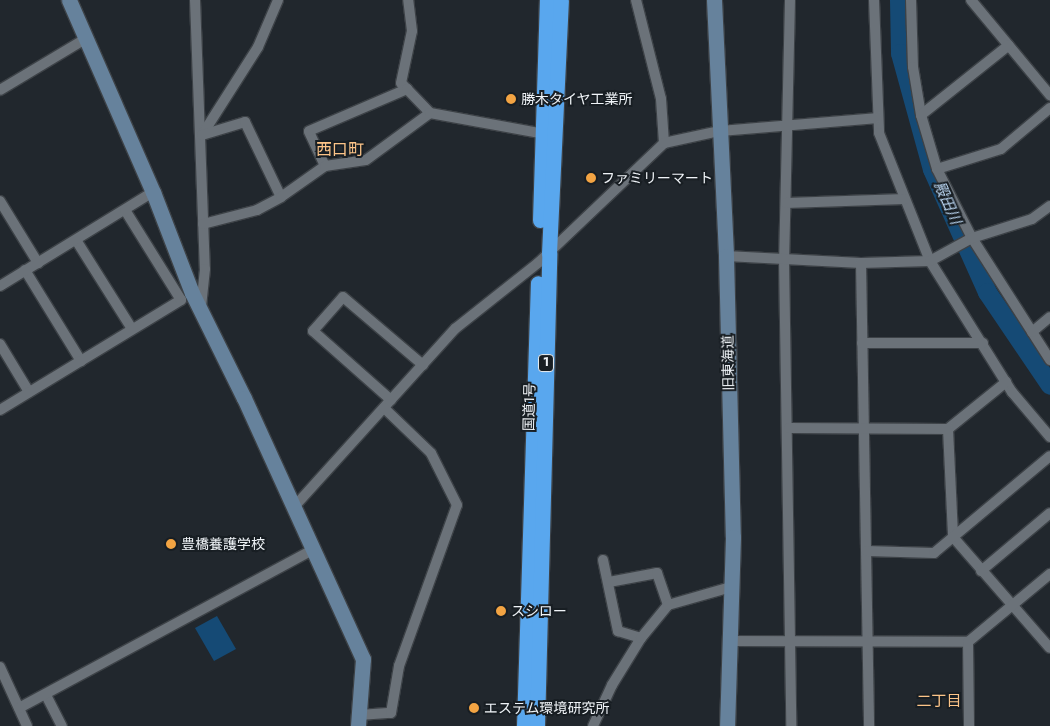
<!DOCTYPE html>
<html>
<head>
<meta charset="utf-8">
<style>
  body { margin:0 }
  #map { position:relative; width:1050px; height:726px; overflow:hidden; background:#21272d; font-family:Jost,"Noto Sans JP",sans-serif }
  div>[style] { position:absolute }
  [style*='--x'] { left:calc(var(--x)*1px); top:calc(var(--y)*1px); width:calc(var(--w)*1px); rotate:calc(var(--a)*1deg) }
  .water>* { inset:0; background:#154a75 }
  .river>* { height:19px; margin:-9.5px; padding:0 9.5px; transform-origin:9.5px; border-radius:9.5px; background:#154a75 }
  .roads { filter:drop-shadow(1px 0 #3d4247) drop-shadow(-1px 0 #3d4247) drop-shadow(0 1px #3d4247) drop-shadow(0 -1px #3d4247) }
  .street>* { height:10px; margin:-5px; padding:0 5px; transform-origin:5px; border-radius:5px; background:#6b7279 }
  .secondary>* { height:15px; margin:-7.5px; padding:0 7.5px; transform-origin:7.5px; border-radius:7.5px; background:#66829c }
  .highway>* { height:15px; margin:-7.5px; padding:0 7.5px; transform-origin:7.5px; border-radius:7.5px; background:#59a7ee }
  .dots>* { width:14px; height:14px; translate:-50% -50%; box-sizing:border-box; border:2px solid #181e23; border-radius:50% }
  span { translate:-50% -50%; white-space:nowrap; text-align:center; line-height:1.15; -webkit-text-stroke:4px #181e23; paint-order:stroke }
  .shield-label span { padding:1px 4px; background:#181e23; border:1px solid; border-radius:4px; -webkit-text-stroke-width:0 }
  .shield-label { font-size:12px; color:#eff3f7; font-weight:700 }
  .poi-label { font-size:14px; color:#eff3f7 }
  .left { translate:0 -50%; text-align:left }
  .street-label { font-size:14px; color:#eff3f7 }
  .water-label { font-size:15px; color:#bdd9f5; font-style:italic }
  .neighbourhood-label { font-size:15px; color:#fcc488 }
  .quarter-label { font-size:16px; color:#fcc488 }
</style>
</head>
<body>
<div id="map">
  <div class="water">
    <i style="clip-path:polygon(217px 616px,236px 649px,214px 661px,195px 628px)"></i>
  </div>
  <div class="river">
    <i style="--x:899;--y:0;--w:53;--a:88.9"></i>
    <i style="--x:900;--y:53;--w:120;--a:74.6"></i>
    <i style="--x:932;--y:169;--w:135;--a:65.9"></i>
    <i style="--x:987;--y:292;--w:112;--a:55.9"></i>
  </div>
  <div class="roads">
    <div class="street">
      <i style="--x:195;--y:0;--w:269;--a:87.9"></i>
      <i style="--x:205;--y:269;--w:39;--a:96"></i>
      <i style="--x:636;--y:0;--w:102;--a:75.8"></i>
      <i style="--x:661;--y:99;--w:44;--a:86.1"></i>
      <i style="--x:790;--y:0;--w:259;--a:91.3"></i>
      <i style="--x:784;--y:259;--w:467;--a:89.1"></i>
      <i style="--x:874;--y:0;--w:133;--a:87.8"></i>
      <i style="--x:879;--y:133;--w:138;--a:68.3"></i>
      <i style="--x:930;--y:261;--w:155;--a:58"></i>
      <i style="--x:1012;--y:392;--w:59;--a:49.8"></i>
      <i style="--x:911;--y:0;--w:67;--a:88.3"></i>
      <i style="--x:913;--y:67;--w:49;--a:80.5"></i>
      <i style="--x:921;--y:115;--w:56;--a:73.5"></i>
      <i style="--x:937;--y:169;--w:77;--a:63.1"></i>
      <i style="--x:972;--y:238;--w:145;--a:57.4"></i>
      <i style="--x:971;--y:0;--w:124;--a:50.3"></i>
      <i style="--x:407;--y:89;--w:8;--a:-135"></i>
      <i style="--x:401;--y:83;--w:53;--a:-78.1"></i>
      <i style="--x:412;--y:31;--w:31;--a:-97"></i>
      <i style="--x:0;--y:90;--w:101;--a:-30.9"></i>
      <i style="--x:921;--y:115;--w:112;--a:-38.5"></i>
      <i style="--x:202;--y:135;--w:104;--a:-57.5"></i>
      <i style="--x:258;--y:47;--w:51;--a:-66.9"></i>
      <i style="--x:202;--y:135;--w:45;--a:-16.8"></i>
      <i style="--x:245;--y:122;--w:83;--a:64.4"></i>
      <i style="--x:325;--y:166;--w:38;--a:-115"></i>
      <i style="--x:309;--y:131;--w:107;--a:-23.2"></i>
      <i style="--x:407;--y:89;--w:33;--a:46"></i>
      <i style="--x:937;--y:169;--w:67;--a:-17.4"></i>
      <i style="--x:1001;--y:149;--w:64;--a:-39.9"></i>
      <i style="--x:0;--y:201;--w:73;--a:58.5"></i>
      <i style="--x:786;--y:203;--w:119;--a:-1.9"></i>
      <i style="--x:203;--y:224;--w:56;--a:-14.5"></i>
      <i style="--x:257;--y:210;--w:27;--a:-28"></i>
      <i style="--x:281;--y:197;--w:54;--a:-35.2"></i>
      <i style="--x:325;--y:166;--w:41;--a:-8.3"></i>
      <i style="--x:366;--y:160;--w:79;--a:-36.3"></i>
      <i style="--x:430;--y:113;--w:116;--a:10.4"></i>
      <i style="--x:76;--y:240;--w:105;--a:57.8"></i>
      <i style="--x:726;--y:256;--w:135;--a:3"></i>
      <i style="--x:861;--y:263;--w:69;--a:-1.7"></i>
      <i style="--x:930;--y:261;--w:48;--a:-28.7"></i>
      <i style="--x:972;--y:238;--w:63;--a:-17.6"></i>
      <i style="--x:1032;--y:219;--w:22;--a:-36"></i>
      <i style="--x:861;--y:263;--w:463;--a:89"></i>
      <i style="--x:25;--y:270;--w:107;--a:58.4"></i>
      <i style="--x:0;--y:286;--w:180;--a:-31.6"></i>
      <i style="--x:1032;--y:332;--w:23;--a:-40"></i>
      <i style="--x:862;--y:343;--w:121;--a:0"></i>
      <i style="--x:0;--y:344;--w:56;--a:58.9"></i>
      <i style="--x:391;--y:400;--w:104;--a:-138.5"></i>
      <i style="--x:313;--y:331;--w:45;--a:-48.6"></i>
      <i style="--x:343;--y:297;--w:105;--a:40.4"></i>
      <i style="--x:0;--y:410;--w:212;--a:-31.3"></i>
      <i style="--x:181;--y:300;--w:106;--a:-121.9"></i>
      <i style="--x:789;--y:428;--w:159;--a:0.4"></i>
      <i style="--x:948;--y:429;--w:75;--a:-39"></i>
      <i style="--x:948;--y:429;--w:108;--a:87.3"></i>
      <i style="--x:953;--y:537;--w:147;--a:48.9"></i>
      <i style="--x:294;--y:507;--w:241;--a:-47.9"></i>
      <i style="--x:456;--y:328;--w:105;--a:-38.4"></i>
      <i style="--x:538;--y:263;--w:174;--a:-43.6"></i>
      <i style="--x:664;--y:143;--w:56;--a:-12.3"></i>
      <i style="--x:719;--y:131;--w:158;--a:-4.7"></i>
      <i style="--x:867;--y:551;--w:67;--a:1.7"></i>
      <i style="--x:934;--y:553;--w:151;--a:-39.9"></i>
      <i style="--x:603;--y:560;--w:73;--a:78.1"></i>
      <i style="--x:618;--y:631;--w:24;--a:17"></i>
      <i style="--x:981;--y:571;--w:90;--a:-40"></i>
      <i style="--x:609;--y:582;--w:49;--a:-10.6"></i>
      <i style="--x:657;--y:573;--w:34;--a:71"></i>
      <i style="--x:730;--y:641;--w:238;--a:0.2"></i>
      <i style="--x:968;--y:642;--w:107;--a:-39.7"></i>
      <i style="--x:968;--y:642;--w:84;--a:89.3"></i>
      <i style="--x:0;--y:667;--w:65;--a:65.4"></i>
      <i style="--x:46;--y:695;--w:35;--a:63"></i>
      <i style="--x:19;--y:708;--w:335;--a:-28.3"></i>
      <i style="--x:359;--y:715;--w:32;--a:-4"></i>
      <i style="--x:391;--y:713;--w:48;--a:-80.3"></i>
      <i style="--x:399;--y:666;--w:171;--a:-70.2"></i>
      <i style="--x:457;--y:505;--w:58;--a:-116.6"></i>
      <i style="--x:431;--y:453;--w:65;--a:-136.2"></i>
      <i style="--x:593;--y:726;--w:45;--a:-65.1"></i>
      <i style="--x:612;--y:685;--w:55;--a:-58.3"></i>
      <i style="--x:641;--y:638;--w:43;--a:-50.7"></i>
      <i style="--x:668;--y:605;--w:66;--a:-15.9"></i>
    </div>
    <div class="secondary">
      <i style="--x:69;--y:0;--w:210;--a:66.4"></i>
      <i style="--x:153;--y:192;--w:108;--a:68.9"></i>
      <i style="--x:192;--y:293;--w:117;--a:63.7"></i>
      <i style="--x:244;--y:398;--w:287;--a:65.5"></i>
      <i style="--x:363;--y:659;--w:67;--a:94.3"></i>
      <i style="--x:714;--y:0;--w:256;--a:87.3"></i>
      <i style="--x:726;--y:256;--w:281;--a:88.6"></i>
      <i style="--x:733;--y:537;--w:189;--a:91.8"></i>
    </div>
    <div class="highway">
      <i style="--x:540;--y:220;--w:220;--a:-88.2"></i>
      <i style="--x:524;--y:726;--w:443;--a:-88.2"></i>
      <i style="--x:537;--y:726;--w:473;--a:-88.5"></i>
      <i style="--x:549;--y:253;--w:253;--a:-87.3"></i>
    </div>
  </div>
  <div class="dots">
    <i style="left:511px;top:99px;background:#f3a443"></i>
    <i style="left:591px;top:178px;background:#f3a443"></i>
    <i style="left:171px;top:544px;background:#f3a443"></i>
    <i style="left:501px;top:611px;background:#f3a443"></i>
    <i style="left:474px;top:708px;background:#f3a443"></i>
  </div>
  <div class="shield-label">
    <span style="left:546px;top:363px">1</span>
  </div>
  <div class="poi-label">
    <span class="left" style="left:521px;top:99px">勝木タイヤ工業所</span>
    <span class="left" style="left:601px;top:178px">ファミリーマート</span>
    <span class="left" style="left:181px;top:544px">豊橋養護学校</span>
    <span class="left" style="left:511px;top:611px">スシロー</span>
    <span class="left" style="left:484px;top:708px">エステム環境研究所</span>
  </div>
  <div class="street-label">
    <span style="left:728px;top:363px;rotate:-91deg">旧東海道</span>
    <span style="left:529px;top:407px;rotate:-89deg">国道1号</span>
  </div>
  <div class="water-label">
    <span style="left:947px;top:203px;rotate:66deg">殿田川</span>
  </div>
  <div class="neighbourhood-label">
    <span style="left:939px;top:702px">二丁目</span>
  </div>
  <div class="quarter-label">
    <span style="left:340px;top:150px">西口町</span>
  </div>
</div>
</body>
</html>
